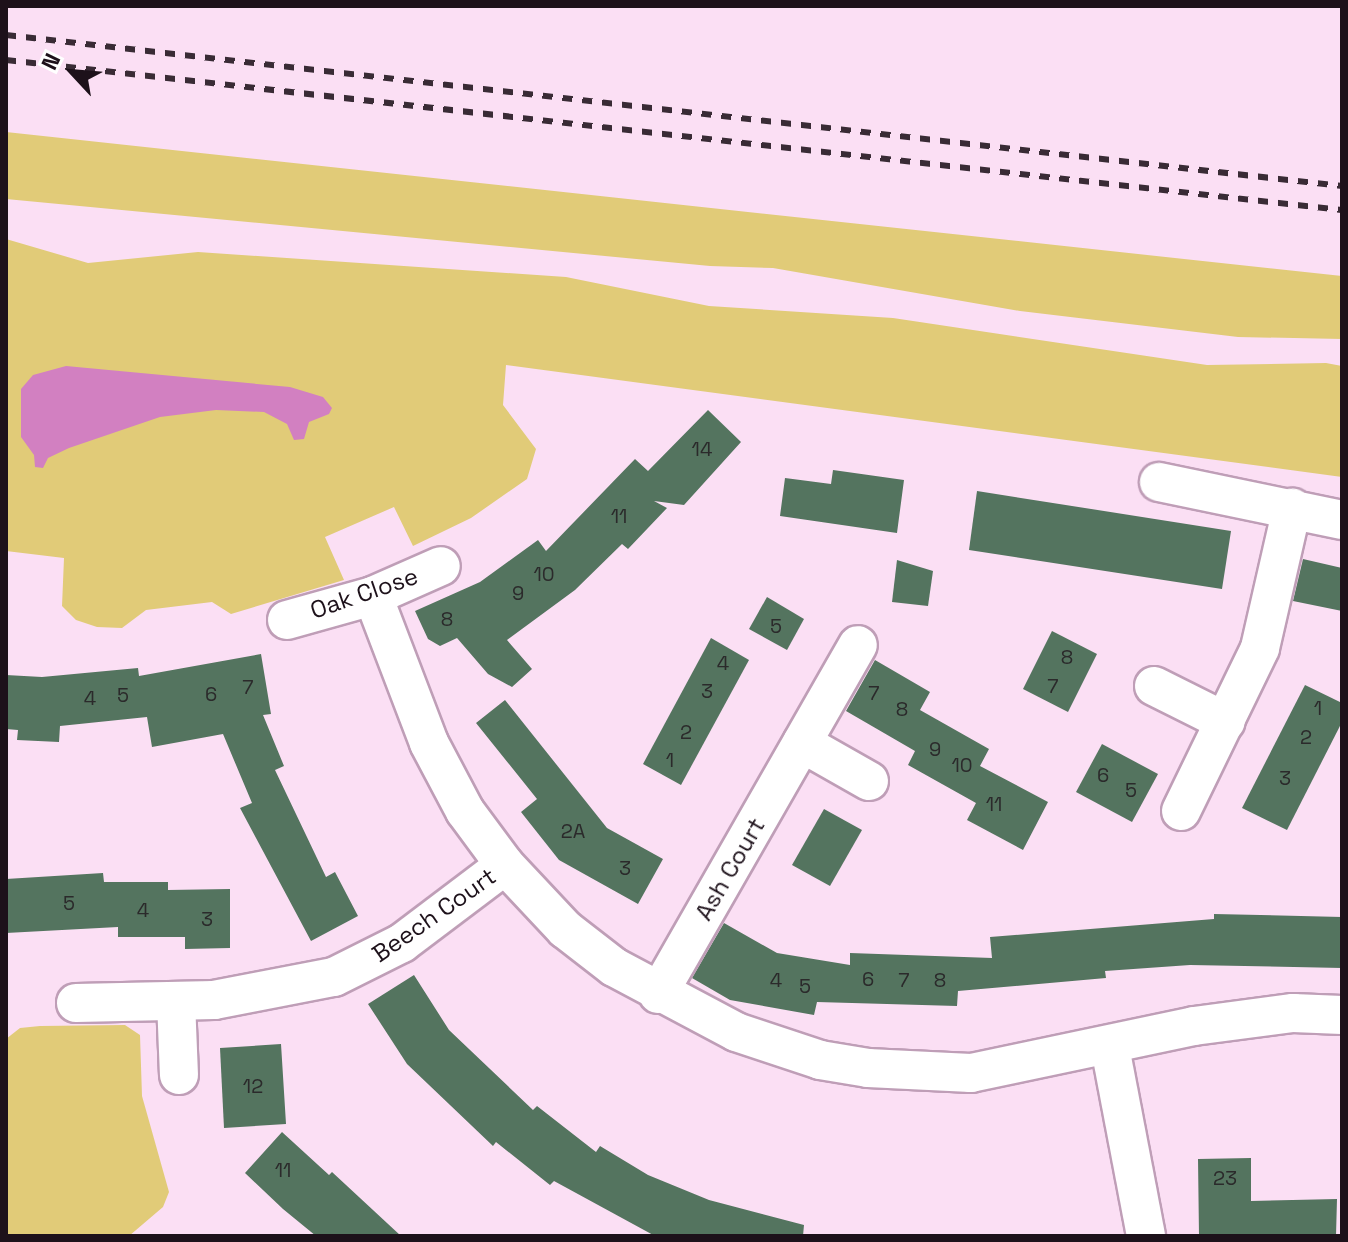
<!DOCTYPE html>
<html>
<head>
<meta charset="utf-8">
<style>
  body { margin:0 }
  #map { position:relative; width:1348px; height:1242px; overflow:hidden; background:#fbdff4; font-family:"Space Grotesk",sans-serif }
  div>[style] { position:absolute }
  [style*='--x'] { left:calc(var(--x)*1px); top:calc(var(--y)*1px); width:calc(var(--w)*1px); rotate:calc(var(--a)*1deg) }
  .green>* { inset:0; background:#e1cb78 }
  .water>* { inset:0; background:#d280c1 }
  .building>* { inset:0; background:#54745f }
  .roads { filter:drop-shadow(2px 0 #bf9eb7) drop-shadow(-2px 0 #bf9eb7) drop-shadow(0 2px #bf9eb7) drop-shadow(0 -2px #bf9eb7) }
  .street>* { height:38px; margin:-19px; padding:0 19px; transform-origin:19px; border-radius:19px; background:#fff }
  .rail>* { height:6px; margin-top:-3px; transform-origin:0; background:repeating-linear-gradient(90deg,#392b35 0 10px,transparent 0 20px) }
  span { translate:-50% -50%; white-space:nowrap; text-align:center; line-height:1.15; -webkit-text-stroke:6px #fff; paint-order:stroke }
  .number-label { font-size:20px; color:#2b2a2b }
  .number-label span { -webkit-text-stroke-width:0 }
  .street-label { font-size:24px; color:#1d111a }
  .frame { position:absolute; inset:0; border:8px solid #1d111a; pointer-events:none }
  .north { position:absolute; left:32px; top:32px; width:80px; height:80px; -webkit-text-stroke:6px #fff; paint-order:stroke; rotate:296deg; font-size:22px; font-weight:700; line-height:32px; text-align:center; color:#1d111a }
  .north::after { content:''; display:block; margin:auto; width:28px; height:36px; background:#1d111a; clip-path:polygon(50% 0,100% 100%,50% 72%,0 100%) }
</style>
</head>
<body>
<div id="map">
  <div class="green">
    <i style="clip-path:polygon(6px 132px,1342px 276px,1342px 339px,1238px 337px,1020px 311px,773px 268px,710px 266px,6px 199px)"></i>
    <i style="clip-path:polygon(6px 239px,88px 263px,198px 252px,566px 277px,709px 306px,893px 318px,1207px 365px,1326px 363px,1342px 366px,1342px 477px,506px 365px,503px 405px,536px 449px,527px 479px,471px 518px,413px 546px,394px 507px,325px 537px,344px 580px,231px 614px,212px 602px,146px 610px,122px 628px,97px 627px,76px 620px,62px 606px,64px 558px,6px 551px)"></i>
    <i style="clip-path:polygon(125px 1025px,140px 1035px,142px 1096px,169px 1192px,163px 1207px,129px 1236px,6px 1236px,6px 1039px,20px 1028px,40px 1026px)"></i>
  </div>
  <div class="water">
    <i style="clip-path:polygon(66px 366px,290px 387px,323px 397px,332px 408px,329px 414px,309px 422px,304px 439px,294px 440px,287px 424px,264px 412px,216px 410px,160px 417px,69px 448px,48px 458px,43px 468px,35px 467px,34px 455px,21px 437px,21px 389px,33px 375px)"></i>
  </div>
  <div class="building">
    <i style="clip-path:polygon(708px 410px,741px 442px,684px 505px,654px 501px,667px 508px,628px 549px,622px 544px,575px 590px,507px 640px,532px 669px,512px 687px,488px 674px,457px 638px,440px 646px,428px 639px,415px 611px,480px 582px,538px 540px,546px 551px,635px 459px,648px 471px)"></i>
    <i style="clip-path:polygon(833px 470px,904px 480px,897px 533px,780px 516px,785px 478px,831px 484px)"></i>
    <i style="clip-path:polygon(977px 491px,1231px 531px,1222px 589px,969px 550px)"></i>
    <i style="clip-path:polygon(1303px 559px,1342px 568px,1342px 611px,1293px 601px)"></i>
    <i style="clip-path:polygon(897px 560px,933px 571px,928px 606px,892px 602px)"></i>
    <i style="clip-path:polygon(767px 597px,804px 619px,787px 650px,749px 629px)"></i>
    <i style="clip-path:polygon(1052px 631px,1097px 654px,1068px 712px,1023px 689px)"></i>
    <i style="clip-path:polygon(711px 638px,749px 660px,681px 785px,643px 764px)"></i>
    <i style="clip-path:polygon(261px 654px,271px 714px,263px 715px,284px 766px,275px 770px,326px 877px,335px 872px,358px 916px,311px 941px,240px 808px,252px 803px,223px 734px,152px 747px,147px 717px,60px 726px,59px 742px,17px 740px,18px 730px,6px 729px,6px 675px,42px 677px,138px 668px,139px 676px)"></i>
    <i style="clip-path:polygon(875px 660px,930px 692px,920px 710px,989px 749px,980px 766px,1048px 802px,1023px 850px,967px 820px,976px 803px,908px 765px,915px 751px,846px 711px)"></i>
    <i style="clip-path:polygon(1305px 685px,1342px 703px,1342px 722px,1287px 830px,1242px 808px)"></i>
    <i style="clip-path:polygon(505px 700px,607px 828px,663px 859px,638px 904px,559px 860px,521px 812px,537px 799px,476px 723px)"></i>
    <i style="clip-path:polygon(1102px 744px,1158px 774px,1132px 822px,1076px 792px)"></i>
    <i style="clip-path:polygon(824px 809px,862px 830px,830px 886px,792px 865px)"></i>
    <i style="clip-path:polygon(103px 873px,104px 882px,168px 882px,168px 890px,230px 889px,230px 948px,185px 949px,185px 937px,118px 937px,118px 927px,6px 933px,6px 879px)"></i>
    <i style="clip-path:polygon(1214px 914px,1342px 917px,1342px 968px,1190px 965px,1105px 971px,1106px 978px,958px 991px,957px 1006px,817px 1002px,814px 1015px,730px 1000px,692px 978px,724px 923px,777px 953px,850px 965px,850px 953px,992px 958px,990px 937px,1214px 919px)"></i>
    <i style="clip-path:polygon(414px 975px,449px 1030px,533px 1110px,537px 1106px,596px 1152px,600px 1146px,648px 1175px,709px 1200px,804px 1225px,803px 1236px,655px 1236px,554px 1181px,550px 1185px,496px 1142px,493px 1146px,407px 1064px,368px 1004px)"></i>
    <i style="clip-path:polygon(281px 1044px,286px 1124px,224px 1128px,220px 1048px)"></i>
    <i style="clip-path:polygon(282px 1132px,329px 1175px,332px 1172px,401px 1236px,316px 1236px,283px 1209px,245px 1173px)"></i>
    <i style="clip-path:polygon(1251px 1158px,1251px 1201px,1337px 1199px,1336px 1236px,1199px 1236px,1198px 1159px)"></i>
  </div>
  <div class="roads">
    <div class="street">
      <i style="--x:1159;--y:482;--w:187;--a:11.7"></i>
      <i style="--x:373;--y:596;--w:157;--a:69.1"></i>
      <i style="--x:429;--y:743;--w:77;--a:62.1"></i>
      <i style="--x:465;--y:811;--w:67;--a:53.5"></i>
      <i style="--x:505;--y:865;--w:88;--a:46.8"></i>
      <i style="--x:565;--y:929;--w:62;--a:37.8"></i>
      <i style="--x:614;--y:967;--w:138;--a:28"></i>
      <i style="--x:736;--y:1032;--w:89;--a:18.4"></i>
      <i style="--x:820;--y:1060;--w:49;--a:9.5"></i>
      <i style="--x:868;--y:1068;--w:103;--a:2.8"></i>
      <i style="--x:971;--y:1073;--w:228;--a:-11.9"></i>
      <i style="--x:1194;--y:1026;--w:100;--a:-7.5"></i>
      <i style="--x:1293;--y:1013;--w:49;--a:2.3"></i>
      <i style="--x:287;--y:620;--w:89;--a:-15.6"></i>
      <i style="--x:373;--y:596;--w:74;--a:-23.8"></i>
      <i style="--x:1154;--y:686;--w:80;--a:26.6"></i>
      <i style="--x:802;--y:743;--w:77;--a:29.6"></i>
      <i style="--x:1181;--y:811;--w:181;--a:-64.1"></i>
      <i style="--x:1260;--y:648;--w:144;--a:-77.1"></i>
      <i style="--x:658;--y:994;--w:402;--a:-60.2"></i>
      <i style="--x:176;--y:1001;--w:74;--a:87.7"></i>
      <i style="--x:76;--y:1003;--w:138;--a:-1.2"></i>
      <i style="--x:214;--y:1000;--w:122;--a:-10.9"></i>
      <i style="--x:334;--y:977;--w:76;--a:-26.6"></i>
      <i style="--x:402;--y:943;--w:129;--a:-37.1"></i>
      <i style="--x:1110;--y:1047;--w:192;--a:79.2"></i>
    </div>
  </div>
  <div class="rail">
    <i style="--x:6;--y:35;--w:1345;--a:6.45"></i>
    <i style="--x:6;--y:60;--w:1344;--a:6.41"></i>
  </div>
  <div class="number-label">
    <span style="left:702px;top:449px">14</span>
    <span style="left:619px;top:516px">11</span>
    <span style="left:544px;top:574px">10</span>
    <span style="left:518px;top:593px">9</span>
    <span style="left:447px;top:619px">8</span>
    <span style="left:776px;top:626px">5</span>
    <span style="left:1067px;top:657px">8</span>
    <span style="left:723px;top:663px">4</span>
    <span style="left:1053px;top:686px">7</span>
    <span style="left:248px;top:687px">7</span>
    <span style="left:707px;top:691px">3</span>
    <span style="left:874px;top:693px">7</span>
    <span style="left:211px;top:694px">6</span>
    <span style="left:123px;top:695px">5</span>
    <span style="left:90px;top:698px">4</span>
    <span style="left:1318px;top:708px">1</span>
    <span style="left:902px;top:709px">8</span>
    <span style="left:686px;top:732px">2</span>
    <span style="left:1306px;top:737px">2</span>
    <span style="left:935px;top:749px">9</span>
    <span style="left:670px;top:760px">1</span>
    <span style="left:962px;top:765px">10</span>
    <span style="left:1103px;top:775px">6</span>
    <span style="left:1285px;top:778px">3</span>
    <span style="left:1131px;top:790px">5</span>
    <span style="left:994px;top:804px">11</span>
    <span style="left:573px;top:831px">2A</span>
    <span style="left:625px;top:868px">3</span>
    <span style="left:69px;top:903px">5</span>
    <span style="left:143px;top:910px">4</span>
    <span style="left:207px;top:919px">3</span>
    <span style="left:868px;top:979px">6</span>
    <span style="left:776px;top:980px">4</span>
    <span style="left:904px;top:980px">7</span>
    <span style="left:940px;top:980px">8</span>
    <span style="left:805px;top:986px">5</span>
    <span style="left:253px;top:1086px">12</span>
    <span style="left:283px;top:1170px">11</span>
    <span style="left:1225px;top:1178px">23</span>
  </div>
  <div class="street-label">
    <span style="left:364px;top:593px;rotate:-19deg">Oak Close</span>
    <span style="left:730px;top:869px;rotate:-60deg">Ash Court</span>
    <span style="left:434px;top:915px;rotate:-35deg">Beech Court</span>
  </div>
  <div class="frame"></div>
  <div class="north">N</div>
</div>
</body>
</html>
